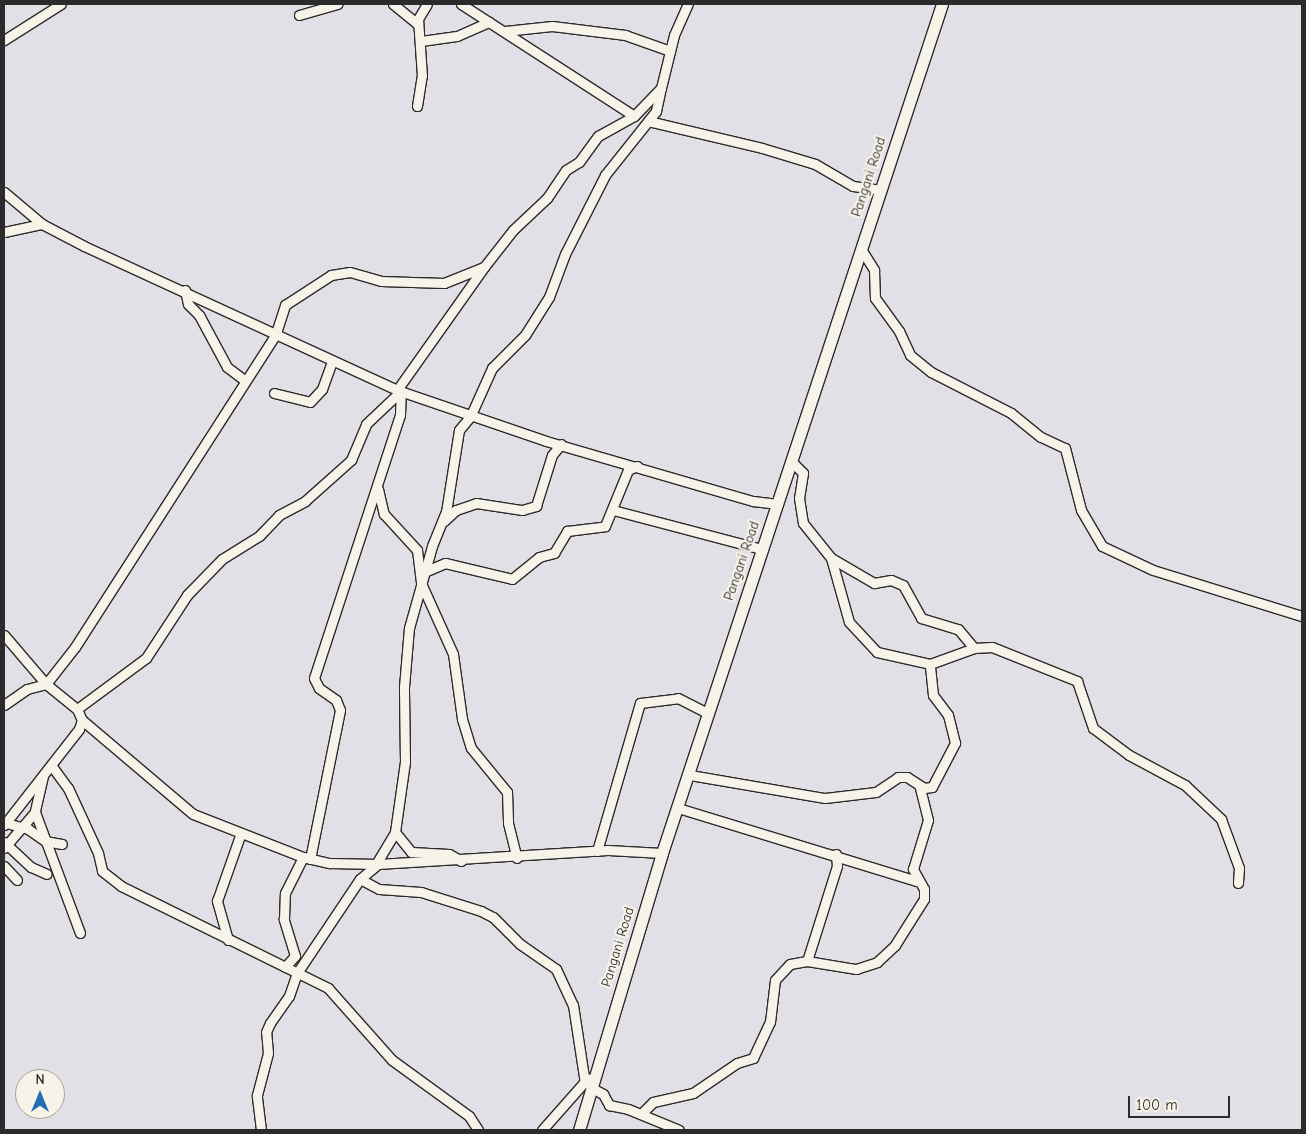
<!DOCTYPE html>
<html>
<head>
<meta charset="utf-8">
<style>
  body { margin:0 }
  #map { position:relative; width:1306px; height:1134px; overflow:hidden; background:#e2e0e7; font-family:"Comic Neue",sans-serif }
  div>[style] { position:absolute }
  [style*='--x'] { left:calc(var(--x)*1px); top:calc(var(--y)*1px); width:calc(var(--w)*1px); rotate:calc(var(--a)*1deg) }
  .roads { filter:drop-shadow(1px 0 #2b2b2b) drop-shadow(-1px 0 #2b2b2b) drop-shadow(0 1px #2b2b2b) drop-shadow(0 -1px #2b2b2b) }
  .minor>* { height:9px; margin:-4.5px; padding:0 4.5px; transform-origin:4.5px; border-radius:4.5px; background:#f7f3e8 }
  .secondary>* { height:11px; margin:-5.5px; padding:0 5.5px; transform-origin:5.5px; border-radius:5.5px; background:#f7f3e8 }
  span { translate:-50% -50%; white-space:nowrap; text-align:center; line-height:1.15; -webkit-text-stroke:4.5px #f7f3e8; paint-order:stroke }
  .street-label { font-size:14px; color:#2b2b2b }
  .frame { position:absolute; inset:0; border:5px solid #2b2b2b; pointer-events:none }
  .north { position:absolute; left:15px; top:1069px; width:50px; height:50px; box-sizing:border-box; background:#f7f3e8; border:1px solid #a5a39c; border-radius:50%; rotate:0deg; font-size:14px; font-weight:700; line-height:20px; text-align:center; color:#2b2b2b }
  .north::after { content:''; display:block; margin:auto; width:18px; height:22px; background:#1f6fb2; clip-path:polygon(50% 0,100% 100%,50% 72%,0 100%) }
  .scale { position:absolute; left:1128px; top:1096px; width:102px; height:22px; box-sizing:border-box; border:2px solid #2b2b2b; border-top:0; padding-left:6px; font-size:15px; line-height:18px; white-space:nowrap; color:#2b2b2b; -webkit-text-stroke:4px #f7f3e8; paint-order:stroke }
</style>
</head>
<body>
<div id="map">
  <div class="roads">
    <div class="minor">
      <i style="--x:393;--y:4;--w:32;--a:39"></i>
      <i style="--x:461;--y:4;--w:206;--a:32.9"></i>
      <i style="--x:299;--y:15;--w:40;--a:-16"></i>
      <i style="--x:505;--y:31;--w:47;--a:-6.1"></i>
      <i style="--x:552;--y:26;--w:74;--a:7"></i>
      <i style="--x:625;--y:35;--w:48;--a:19.6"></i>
      <i style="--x:4;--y:40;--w:67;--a:-32.3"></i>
      <i style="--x:421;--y:41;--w:36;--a:-8"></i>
      <i style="--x:457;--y:36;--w:35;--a:-24"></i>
      <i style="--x:417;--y:106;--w:30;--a:-81"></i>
      <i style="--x:422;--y:76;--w:57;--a:-94"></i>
      <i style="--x:418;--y:19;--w:17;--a:-59"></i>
      <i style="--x:648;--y:121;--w:117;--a:13.3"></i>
      <i style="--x:762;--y:148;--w:55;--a:16.8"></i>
      <i style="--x:815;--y:164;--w:44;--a:30.1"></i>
      <i style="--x:853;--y:186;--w:28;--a:8"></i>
      <i style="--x:4;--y:192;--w:50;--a:40.1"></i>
      <i style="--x:42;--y:224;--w:47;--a:27.6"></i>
      <i style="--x:84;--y:246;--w:345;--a:24.7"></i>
      <i style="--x:397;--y:390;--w:157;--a:18.9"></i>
      <i style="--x:546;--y:441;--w:216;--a:16.2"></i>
      <i style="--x:753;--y:501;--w:25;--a:7"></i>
      <i style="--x:4;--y:232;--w:39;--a:-12"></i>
      <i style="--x:861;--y:249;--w:25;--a:58"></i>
      <i style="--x:874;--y:270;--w:28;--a:88"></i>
      <i style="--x:875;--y:298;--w:41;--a:54"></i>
      <i style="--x:899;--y:331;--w:26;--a:65"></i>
      <i style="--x:910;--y:355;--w:27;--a:39"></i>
      <i style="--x:931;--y:372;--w:90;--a:27.1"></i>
      <i style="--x:1011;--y:413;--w:38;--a:39"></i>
      <i style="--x:1041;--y:437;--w:26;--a:25"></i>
      <i style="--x:1065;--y:448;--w:64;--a:75.5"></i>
      <i style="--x:1081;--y:510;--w:42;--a:59.7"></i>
      <i style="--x:1102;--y:546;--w:56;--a:25.2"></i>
      <i style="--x:1153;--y:570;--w:156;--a:17.2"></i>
      <i style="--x:185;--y:290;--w:14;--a:78"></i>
      <i style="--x:188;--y:304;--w:16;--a:45"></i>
      <i style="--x:199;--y:315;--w:59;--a:61.7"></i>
      <i style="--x:227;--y:367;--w:21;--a:37"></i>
      <i style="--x:397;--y:390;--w:151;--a:-54.7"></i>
      <i style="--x:484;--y:267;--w:47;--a:-51.9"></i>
      <i style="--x:513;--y:230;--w:47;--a:-43.3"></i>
      <i style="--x:547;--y:198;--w:34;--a:-56"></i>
      <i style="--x:566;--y:170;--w:15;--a:-32"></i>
      <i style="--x:579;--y:162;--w:32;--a:-54"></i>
      <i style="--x:598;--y:136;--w:41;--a:-29.1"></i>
      <i style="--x:634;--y:116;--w:39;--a:-46"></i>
      <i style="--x:661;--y:88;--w:55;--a:-76.2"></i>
      <i style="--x:674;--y:35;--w:34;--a:-66"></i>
      <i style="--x:274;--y:393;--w:37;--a:14"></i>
      <i style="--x:310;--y:402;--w:18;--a:-47"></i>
      <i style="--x:322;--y:389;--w:30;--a:-70"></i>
      <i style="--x:791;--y:461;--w:17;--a:45"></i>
      <i style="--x:803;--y:473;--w:25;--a:99"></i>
      <i style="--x:799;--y:498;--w:25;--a:81"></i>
      <i style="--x:803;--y:523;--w:45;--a:51.3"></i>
      <i style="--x:831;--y:558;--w:50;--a:30.2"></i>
      <i style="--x:874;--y:583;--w:17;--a:-10"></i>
      <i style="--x:891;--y:580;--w:13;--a:23"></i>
      <i style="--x:903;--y:585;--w:38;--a:61"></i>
      <i style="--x:921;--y:618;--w:39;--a:17"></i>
      <i style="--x:958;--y:629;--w:25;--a:50"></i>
      <i style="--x:378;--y:489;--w:26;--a:77"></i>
      <i style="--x:384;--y:514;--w:49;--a:47.5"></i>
      <i style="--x:417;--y:550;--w:33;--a:83"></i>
      <i style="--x:421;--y:583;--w:78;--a:65.7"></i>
      <i style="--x:453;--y:654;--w:66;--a:82.1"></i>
      <i style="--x:462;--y:719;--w:30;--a:73"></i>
      <i style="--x:471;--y:748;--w:57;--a:50.7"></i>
      <i style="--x:507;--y:792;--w:31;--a:88"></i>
      <i style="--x:508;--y:823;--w:36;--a:76"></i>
      <i style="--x:613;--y:510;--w:154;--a:14.7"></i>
      <i style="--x:444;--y:521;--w:16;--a:-43"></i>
      <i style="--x:456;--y:510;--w:21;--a:-19"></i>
      <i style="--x:476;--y:503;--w:47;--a:8.7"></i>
      <i style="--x:522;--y:510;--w:15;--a:-16"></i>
      <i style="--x:536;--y:506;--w:53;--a:-72.6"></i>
      <i style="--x:552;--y:455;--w:14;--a:-51"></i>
      <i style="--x:831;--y:558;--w:66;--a:74.3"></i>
      <i style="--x:849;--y:622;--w:41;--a:47"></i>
      <i style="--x:877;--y:652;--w:54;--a:12.8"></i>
      <i style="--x:930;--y:664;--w:47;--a:-20"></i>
      <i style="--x:974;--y:648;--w:18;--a:-3"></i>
      <i style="--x:992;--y:647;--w:92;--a:21.8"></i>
      <i style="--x:1077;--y:681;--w:50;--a:71.2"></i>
      <i style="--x:1093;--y:728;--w:45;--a:36.9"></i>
      <i style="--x:1129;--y:755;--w:64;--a:28.2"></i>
      <i style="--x:1185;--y:785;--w:50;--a:43.4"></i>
      <i style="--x:1221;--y:819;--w:52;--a:69.8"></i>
      <i style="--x:1239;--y:868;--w:15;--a:94"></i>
      <i style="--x:424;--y:572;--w:23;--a:-23"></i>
      <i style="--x:445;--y:563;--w:69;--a:13.4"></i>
      <i style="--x:512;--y:579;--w:35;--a:-39"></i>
      <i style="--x:539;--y:557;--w:16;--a:-15"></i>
      <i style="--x:554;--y:553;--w:26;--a:-59"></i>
      <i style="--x:567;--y:531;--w:38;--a:-7"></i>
      <i style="--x:605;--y:526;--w:61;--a:-67.7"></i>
      <i style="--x:628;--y:470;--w:10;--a:-24"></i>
      <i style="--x:4;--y:635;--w:65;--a:49.4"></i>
      <i style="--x:46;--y:684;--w:40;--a:39"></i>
      <i style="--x:77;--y:709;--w:12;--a:66"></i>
      <i style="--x:82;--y:720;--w:145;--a:40.3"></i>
      <i style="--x:193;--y:814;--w:118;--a:21.4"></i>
      <i style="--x:303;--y:857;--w:28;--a:13"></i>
      <i style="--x:330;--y:863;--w:48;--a:1.2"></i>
      <i style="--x:378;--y:864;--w:230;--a:-3.5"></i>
      <i style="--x:608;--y:850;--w:54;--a:3.2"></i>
      <i style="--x:4;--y:705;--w:28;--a:-35"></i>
      <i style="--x:27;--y:689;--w:20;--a:-15"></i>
      <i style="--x:46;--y:684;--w:47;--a:-51.9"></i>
      <i style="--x:75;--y:647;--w:370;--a:-57.3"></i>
      <i style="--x:275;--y:336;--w:33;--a:-72"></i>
      <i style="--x:285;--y:305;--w:55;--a:-33.1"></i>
      <i style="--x:331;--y:275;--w:19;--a:-9"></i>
      <i style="--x:350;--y:272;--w:32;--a:16"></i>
      <i style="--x:381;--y:281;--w:63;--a:1.8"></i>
      <i style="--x:444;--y:283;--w:43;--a:-21.8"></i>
      <i style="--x:77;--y:709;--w:86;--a:-36.5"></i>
      <i style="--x:146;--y:658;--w:75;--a:-56.9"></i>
      <i style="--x:187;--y:595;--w:50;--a:-45.8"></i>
      <i style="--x:222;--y:559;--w:44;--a:-31.9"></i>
      <i style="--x:259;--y:536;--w:29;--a:-46"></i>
      <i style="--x:279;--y:515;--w:30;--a:-28"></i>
      <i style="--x:305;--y:501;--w:62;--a:-41.7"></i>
      <i style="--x:351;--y:460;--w:39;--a:-67"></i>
      <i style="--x:366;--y:424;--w:48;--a:-43.3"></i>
      <i style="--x:51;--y:765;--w:29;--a:54"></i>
      <i style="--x:68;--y:788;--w:72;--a:65.2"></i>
      <i style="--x:98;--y:853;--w:18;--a:77"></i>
      <i style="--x:102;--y:871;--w:24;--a:38"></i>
      <i style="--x:121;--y:886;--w:231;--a:26.2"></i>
      <i style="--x:328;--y:988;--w:96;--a:48.4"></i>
      <i style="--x:392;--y:1060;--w:95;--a:36"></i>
      <i style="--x:469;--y:1116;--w:17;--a:57"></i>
      <i style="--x:690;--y:775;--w:137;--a:9.7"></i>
      <i style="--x:825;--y:798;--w:51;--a:-6.7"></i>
      <i style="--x:876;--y:792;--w:27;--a:-34"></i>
      <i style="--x:898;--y:777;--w:9;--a:0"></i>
      <i style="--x:907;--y:777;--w:20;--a:33"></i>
      <i style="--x:924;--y:788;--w:8;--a:-7"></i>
      <i style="--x:932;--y:787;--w:50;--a:-62.4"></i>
      <i style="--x:955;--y:743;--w:29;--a:-104"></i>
      <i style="--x:948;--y:715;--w:25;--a:-127"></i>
      <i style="--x:933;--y:695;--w:31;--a:-96"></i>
      <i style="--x:43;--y:776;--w:37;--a:103"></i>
      <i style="--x:35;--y:812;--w:129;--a:69.6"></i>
      <i style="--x:678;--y:808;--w:250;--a:17"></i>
      <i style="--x:6;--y:823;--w:23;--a:15"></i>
      <i style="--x:28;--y:829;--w:21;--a:35"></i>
      <i style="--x:45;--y:841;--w:17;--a:10"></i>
      <i style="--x:4;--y:825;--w:122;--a:-52"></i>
      <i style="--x:79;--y:729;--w:9;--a:-72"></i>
      <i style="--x:395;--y:832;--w:26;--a:51"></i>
      <i style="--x:411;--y:852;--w:38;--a:3"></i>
      <i style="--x:449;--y:854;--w:14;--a:30"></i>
      <i style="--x:4;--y:842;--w:37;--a:43"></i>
      <i style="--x:31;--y:867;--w:17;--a:24"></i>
      <i style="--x:4;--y:848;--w:48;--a:-49.3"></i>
      <i style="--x:597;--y:851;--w:154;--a:-73.8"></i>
      <i style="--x:640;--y:703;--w:38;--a:-7"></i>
      <i style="--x:678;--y:698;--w:34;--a:27"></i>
      <i style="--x:310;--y:859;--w:152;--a:-78.6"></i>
      <i style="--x:340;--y:710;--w:11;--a:-112"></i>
      <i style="--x:336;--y:700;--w:21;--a:-145"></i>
      <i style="--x:319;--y:688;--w:11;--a:-117"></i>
      <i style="--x:314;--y:678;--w:277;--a:-71.9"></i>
      <i style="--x:400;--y:415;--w:23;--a:-88"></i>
      <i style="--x:376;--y:864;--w:37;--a:-59"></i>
      <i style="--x:395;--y:832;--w:71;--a:-81.9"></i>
      <i style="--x:405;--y:762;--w:75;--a:-90.8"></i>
      <i style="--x:404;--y:687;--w:59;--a:-85.2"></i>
      <i style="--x:409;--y:628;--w:85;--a:-74.3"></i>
      <i style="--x:432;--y:546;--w:37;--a:-68"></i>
      <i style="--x:446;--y:512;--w:83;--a:-81"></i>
      <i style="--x:459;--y:430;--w:17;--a:-50"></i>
      <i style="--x:470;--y:417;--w:54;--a:-65.8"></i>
      <i style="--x:492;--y:368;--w:47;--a:-45"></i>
      <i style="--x:525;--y:335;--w:45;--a:-57.7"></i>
      <i style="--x:549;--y:297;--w:46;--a:-69.6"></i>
      <i style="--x:565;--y:254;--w:89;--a:-63.1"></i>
      <i style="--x:605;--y:175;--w:82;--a:-51.4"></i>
      <i style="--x:656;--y:111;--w:24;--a:-78"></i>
      <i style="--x:4;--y:866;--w:19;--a:47"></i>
      <i style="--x:360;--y:879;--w:21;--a:28"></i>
      <i style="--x:379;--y:889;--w:42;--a:4.1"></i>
      <i style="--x:421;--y:892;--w:63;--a:17.6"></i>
      <i style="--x:481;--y:911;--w:13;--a:27"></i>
      <i style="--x:493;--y:917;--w:38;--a:45"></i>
      <i style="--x:520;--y:944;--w:44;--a:34.8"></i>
      <i style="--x:556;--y:969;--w:40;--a:65"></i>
      <i style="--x:573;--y:1005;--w:79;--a:81.3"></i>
      <i style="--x:228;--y:940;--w:41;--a:-105.8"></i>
      <i style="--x:217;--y:901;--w:72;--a:-70.6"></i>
      <i style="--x:807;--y:961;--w:100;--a:-72.5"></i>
      <i style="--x:837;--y:866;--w:12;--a:-95"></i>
      <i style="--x:285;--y:967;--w:15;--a:-48"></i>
      <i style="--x:295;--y:956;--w:39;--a:-107"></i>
      <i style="--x:284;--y:919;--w:26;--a:-88"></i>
      <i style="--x:285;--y:893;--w:40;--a:-63.4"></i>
      <i style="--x:592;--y:1088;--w:13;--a:29"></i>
      <i style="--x:603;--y:1094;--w:13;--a:61"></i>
      <i style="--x:609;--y:1105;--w:19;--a:12"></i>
      <i style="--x:628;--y:1109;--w:55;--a:22.4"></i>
      <i style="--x:641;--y:1114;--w:17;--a:-45"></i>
      <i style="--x:653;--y:1102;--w:41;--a:-12.7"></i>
      <i style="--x:693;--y:1093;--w:53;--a:-34.3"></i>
      <i style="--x:737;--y:1063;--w:17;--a:-17"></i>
      <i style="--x:753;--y:1058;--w:40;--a:-65"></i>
      <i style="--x:770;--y:1022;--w:42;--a:-83.2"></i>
      <i style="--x:775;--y:980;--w:22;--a:-47"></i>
      <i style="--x:790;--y:964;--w:17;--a:-10"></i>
      <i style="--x:807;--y:961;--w:50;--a:9.3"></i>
      <i style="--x:856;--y:969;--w:22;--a:-18"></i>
      <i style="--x:877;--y:962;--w:25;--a:-43"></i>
      <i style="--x:895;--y:945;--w:54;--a:-57.8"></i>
      <i style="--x:924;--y:899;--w:10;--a:-90"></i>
      <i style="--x:924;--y:889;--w:23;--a:-119"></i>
      <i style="--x:913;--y:869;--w:51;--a:-73"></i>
      <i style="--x:928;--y:820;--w:36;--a:-104"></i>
      <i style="--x:261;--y:1130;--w:35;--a:-97"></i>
      <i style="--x:257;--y:1095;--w:43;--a:-75.3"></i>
      <i style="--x:268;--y:1053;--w:21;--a:-95"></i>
      <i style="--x:266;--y:1032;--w:10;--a:-66"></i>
      <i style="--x:270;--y:1023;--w:33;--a:-55"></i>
      <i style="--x:289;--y:996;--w:24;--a:-71"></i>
      <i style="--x:297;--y:973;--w:113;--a:-56.2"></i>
      <i style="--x:360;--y:879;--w:23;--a:-40"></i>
      <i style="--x:542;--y:1130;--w:69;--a:-48.5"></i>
    </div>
    <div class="secondary">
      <i style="--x:579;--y:1130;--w:289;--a:-73.3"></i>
      <i style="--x:662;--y:853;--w:894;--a:-71.75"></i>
    </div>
  </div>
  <div class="street-label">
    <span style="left:869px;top:177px;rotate:-72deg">Pangani Road</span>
    <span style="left:742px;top:561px;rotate:-71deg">Pangani Road</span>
    <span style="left:618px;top:947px;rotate:-73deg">Pangani Road</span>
  </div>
  <div class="frame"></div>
  <div class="north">N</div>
  <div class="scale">100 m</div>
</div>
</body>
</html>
